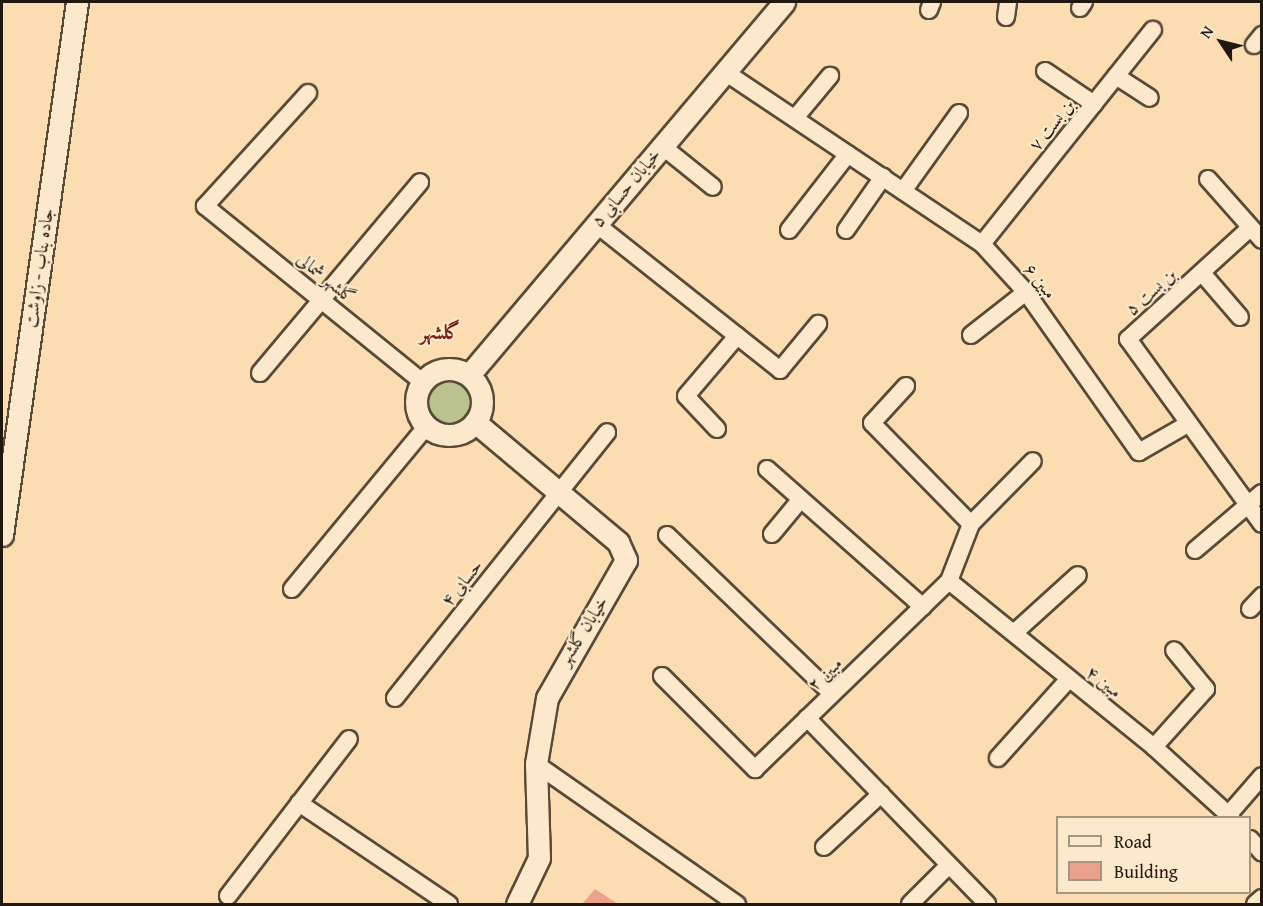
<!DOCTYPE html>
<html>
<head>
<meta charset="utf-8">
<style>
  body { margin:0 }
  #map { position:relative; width:1263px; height:906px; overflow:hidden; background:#fbddb1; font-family:"Gentium Book Plus",Amiri,serif }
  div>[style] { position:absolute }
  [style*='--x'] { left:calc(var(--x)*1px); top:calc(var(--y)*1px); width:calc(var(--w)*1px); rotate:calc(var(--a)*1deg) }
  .green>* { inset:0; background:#bac28f }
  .round { border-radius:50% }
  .building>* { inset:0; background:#eca18e }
  .roads { filter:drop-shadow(2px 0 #584a38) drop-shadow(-2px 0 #584a38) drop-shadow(0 2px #584a38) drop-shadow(0 -2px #584a38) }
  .minor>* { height:16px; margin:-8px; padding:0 8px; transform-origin:8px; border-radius:8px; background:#fce9cc }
  .tertiary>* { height:21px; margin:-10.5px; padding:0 10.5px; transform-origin:10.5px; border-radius:10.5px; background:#fce9cc }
  .tertiary>.ring { margin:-10.5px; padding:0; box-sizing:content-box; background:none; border:21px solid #fce9cc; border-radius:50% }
  span { translate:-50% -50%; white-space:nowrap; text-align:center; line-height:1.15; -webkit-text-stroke:4.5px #fce9cc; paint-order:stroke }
  .street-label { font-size:18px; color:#211910 }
  .quarter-label { font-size:21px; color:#7a1f14; font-weight:700 }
  .frame { position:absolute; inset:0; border:3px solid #211910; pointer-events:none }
  .legend { position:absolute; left:1056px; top:816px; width:195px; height:78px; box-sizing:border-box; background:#fce9cc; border:2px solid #a49681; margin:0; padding:8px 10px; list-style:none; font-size:18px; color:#211910 }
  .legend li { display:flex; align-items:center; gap:12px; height:30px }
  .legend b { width:30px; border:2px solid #a49681 }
  .north { position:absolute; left:1191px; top:12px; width:60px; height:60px; -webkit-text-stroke:4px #fce9cc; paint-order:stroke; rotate:305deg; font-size:16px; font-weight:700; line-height:24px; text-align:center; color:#211910 }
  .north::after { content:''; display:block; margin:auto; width:21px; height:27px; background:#211910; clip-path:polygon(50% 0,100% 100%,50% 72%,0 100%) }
</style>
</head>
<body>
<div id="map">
  <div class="green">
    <i class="round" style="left:427px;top:380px;width:44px;height:44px"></i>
  </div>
  <div class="building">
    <i style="clip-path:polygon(595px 889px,618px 904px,582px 904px)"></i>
  </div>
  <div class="roads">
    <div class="minor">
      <i style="--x:1080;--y:8;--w:7;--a:-56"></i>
      <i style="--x:929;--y:10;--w:9;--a:-69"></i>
      <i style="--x:1006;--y:17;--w:15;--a:-82"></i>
      <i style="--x:1254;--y:45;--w:13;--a:-51"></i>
      <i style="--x:1045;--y:71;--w:59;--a:34"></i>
      <i style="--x:725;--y:72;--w:309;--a:33.8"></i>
      <i style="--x:982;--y:244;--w:65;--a:47.5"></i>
      <i style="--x:1026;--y:292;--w:196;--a:54.8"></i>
      <i style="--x:1139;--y:452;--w:54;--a:-29.9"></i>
      <i style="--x:1116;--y:76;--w:40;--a:32.9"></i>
      <i style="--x:308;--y:93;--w:153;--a:132.3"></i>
      <i style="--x:205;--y:206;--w:279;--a:39"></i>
      <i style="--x:795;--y:118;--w:55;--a:-50.2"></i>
      <i style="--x:662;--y:146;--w:65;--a:38.8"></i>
      <i style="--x:1208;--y:179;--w:81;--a:48.5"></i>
      <i style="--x:903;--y:191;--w:96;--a:-54.3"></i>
      <i style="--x:596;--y:224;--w:235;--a:38.4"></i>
      <i style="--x:780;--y:370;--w:60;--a:-50.4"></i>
      <i style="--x:1250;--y:228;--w:165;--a:137.7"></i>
      <i style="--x:1128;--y:339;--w:228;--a:54.1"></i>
      <i style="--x:789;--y:230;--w:96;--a:-52.2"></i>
      <i style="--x:846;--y:230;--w:65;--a:-55.1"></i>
      <i style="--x:982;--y:244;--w:274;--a:-51.4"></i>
      <i style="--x:1202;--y:273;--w:58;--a:49.2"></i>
      <i style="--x:971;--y:335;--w:70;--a:-38"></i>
      <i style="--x:260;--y:373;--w:249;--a:-50"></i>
      <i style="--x:906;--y:386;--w:50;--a:132.6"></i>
      <i style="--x:872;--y:423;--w:141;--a:45.6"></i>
      <i style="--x:717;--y:429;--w:45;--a:-133.2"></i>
      <i style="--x:686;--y:396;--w:79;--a:-49.6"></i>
      <i style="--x:767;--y:469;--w:208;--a:41.5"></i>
      <i style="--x:772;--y:534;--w:45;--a:-50.4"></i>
      <i style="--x:667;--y:535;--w:229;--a:43.9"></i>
      <i style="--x:1195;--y:550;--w:88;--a:-40.4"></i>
      <i style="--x:949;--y:581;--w:264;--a:39"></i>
      <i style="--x:1154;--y:747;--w:105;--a:42.3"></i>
      <i style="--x:292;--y:589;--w:210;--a:-50.4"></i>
      <i style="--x:1250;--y:609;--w:18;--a:-47"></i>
      <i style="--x:1014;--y:633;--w:86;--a:-42.2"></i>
      <i style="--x:662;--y:676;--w:132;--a:45"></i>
      <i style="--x:755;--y:769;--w:270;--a:-44.1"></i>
      <i style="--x:949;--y:581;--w:61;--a:-68.9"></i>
      <i style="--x:971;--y:524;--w:88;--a:-45.5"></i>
      <i style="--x:395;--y:698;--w:340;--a:-51.4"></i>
      <i style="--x:807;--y:718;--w:259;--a:45.9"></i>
      <i style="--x:1154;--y:747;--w:78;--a:-48.1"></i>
      <i style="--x:1206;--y:689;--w:50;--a:-129.4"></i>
      <i style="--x:998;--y:758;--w:105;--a:-48.1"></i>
      <i style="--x:536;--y:764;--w:245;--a:34.9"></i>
      <i style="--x:299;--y:803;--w:181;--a:34"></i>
      <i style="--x:1229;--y:814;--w:50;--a:-49"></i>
      <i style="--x:1250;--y:839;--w:18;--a:49"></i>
      <i style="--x:824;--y:847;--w:78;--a:-42.9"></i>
      <i style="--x:228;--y:896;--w:198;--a:-52.4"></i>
      <i style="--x:910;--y:904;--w:55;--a:-45"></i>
      <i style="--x:1255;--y:904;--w:9;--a:-41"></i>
    </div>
    <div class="tertiary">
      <i class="ring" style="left:416px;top:369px;width:45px;height:45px"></i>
      <i style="--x:469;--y:375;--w:488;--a:-49.8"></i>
      <i style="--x:475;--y:422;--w:187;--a:40"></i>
      <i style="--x:618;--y:542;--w:20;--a:66"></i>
      <i style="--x:626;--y:560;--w:159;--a:119.8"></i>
      <i style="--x:547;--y:698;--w:67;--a:99.5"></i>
      <i style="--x:536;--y:764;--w:94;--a:88.2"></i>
      <i style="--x:539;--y:858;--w:51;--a:115.6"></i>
      <i style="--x:2;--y:535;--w:538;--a:-81.99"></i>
    </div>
  </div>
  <div class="street-label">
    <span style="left:1052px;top:125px;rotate:-51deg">بن بست ۷</span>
    <span style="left:626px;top:188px;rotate:-50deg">خیابان حسابی ۵</span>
    <span style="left:39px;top:268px;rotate:-82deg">جاده بناب - زاوشت</span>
    <span style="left:326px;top:278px;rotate:39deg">گلشهر شمالی</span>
    <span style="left:1040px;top:281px;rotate:51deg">مبین ۶</span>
    <span style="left:1151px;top:292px;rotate:-42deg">بن بست ۵</span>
    <span style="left:462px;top:583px;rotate:-51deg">حسابی ۴</span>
    <span style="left:583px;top:631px;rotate:-58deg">خیابان گلشهر</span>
    <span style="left:825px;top:674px;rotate:-44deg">مبین ۲</span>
    <span style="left:1104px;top:682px;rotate:38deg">مبین ۴</span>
  </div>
  <div class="quarter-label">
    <span style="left:440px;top:332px">گلشهر</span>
  </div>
  <div class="frame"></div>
  <ul class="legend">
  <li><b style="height:8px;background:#fce9cc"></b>Road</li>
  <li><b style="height:16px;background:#eca18e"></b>Building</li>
  </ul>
  <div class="north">N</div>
</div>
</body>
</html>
